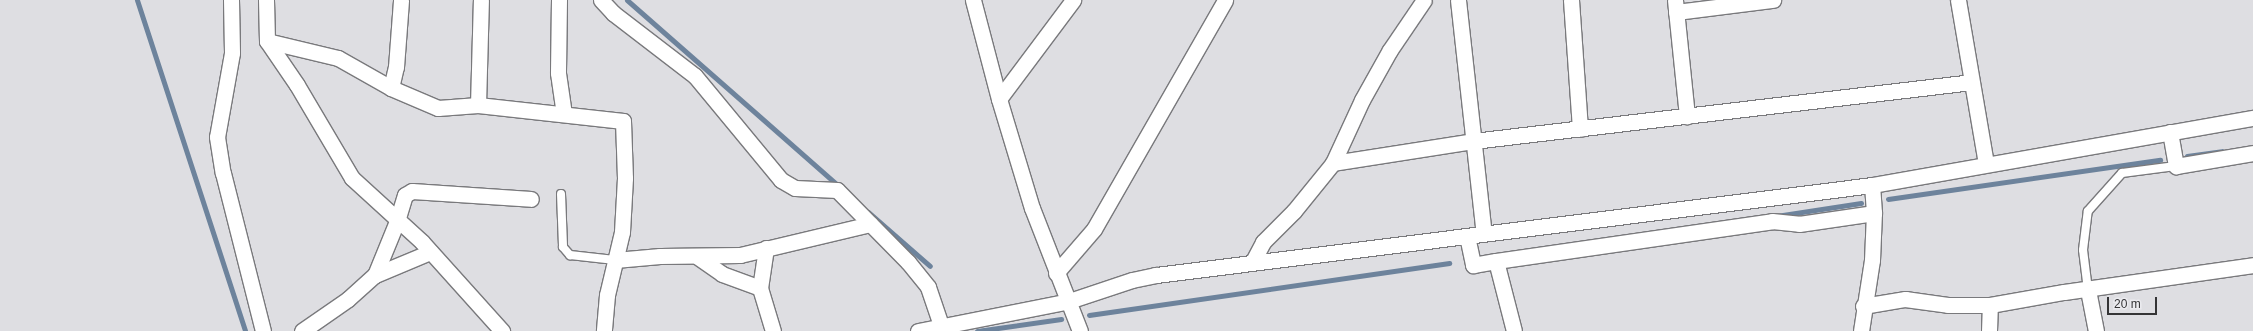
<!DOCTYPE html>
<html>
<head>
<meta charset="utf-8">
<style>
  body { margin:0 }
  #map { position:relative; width:2253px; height:331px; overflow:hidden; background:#dedee2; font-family:Arial,sans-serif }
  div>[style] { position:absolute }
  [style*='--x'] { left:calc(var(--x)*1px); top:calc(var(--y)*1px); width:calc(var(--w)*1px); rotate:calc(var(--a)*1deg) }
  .stream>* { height:5px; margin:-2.5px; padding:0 2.5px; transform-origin:2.5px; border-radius:2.5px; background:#6d839c }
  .roads { filter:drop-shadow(1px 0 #79797c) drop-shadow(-1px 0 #79797c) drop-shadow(0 1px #79797c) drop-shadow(0 -1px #79797c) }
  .lane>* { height:8px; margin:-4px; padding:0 4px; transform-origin:4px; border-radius:4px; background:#fff }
  .street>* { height:15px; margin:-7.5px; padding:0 7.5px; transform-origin:7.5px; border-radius:7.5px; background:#fff }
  span { translate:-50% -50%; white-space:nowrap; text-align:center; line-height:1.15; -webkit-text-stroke:3px #ebebef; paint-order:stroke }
  .scale { position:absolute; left:2107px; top:297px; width:50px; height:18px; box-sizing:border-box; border:2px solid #343436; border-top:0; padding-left:5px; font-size:12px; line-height:14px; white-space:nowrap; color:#343436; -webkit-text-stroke:3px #ebebef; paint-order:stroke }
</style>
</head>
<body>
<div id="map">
  <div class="stream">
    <i style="--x:137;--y:0;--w:348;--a:71.9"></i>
    <i style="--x:627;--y:0;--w:283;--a:41.3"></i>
    <i style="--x:2187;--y:156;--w:35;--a:-8"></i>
    <i style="--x:1888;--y:199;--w:275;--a:-8.2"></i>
    <i style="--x:868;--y:212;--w:82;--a:41.1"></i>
    <i style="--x:1776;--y:216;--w:86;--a:-8.7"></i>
    <i style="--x:1089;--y:315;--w:364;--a:-8.2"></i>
    <i style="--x:977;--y:331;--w:85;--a:-8.1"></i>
  </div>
  <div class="roads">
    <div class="lane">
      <i style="--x:561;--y:194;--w:53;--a:87.8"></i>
      <i style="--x:563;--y:247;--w:11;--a:49"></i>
      <i style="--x:570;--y:255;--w:45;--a:6.3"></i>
      <i style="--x:2088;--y:290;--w:40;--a:-97.1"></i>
      <i style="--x:2083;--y:250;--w:39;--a:-83"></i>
      <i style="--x:2088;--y:211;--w:51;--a:-48.2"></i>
      <i style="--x:2122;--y:173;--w:54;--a:-7.4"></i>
    </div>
    <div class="street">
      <i style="--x:231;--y:0;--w:53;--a:88.9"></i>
      <i style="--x:232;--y:53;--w:85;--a:100.1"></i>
      <i style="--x:217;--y:137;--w:36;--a:81"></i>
      <i style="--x:223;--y:173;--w:163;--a:75.8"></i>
      <i style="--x:266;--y:0;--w:41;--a:88.6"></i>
      <i style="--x:267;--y:41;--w:53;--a:55.7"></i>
      <i style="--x:297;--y:85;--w:108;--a:59.4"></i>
      <i style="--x:352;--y:178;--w:95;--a:42.4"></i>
      <i style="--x:422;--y:242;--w:120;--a:48"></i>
      <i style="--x:559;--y:0;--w:73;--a:90.8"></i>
      <i style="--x:558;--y:73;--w:41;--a:81.7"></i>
      <i style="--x:601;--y:0;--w:18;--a:47"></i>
      <i style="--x:613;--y:13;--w:103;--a:37.5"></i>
      <i style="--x:695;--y:76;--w:135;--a:50.4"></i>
      <i style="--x:781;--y:180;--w:16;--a:30"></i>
      <i style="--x:795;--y:188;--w:42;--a:2.7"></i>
      <i style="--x:837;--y:190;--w:101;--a:45.4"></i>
      <i style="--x:908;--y:262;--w:32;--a:51"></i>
      <i style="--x:928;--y:287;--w:46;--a:71.2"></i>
      <i style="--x:973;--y:0;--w:102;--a:75.3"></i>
      <i style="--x:999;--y:99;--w:114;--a:73.2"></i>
      <i style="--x:1032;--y:208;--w:132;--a:68.7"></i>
      <i style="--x:1458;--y:0;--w:235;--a:83.7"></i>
      <i style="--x:1571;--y:0;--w:129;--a:86"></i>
      <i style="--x:1675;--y:0;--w:117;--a:84.1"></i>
      <i style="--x:1958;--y:0;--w:165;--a:80.3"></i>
      <i style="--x:1676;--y:12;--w:98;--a:-7.1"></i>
      <i style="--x:267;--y:41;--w:73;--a:13.5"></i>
      <i style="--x:338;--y:58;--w:61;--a:29.5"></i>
      <i style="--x:391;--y:88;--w:51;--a:23.1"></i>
      <i style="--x:438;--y:108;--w:40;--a:-4.3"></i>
      <i style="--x:478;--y:105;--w:146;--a:6.3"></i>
      <i style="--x:623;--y:121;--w:57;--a:88"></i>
      <i style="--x:625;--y:178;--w:54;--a:93.2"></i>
      <i style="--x:622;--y:232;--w:65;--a:103.4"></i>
      <i style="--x:607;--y:295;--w:36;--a:95"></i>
      <i style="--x:391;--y:88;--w:22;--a:-77"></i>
      <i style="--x:396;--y:67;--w:67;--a:-85.7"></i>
      <i style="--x:999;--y:99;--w:124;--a:-53.2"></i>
      <i style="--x:478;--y:105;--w:105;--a:-88.4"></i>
      <i style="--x:2170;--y:132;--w:35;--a:80"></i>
      <i style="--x:2176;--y:166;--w:78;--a:-9.6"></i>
      <i style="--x:1333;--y:163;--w:142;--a:-8.9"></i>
      <i style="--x:1473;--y:141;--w:502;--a:-6.74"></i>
      <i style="--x:1467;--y:236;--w:30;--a:78"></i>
      <i style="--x:1473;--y:265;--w:23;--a:-10"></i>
      <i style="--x:1496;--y:261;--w:72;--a:75.6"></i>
      <i style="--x:766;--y:248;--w:40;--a:98.5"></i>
      <i style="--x:760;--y:288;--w:45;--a:73.2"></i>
      <i style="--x:698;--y:257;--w:29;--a:35"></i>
      <i style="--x:722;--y:274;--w:40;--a:20.2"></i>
      <i style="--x:615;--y:260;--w:45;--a:-5.1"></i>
      <i style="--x:660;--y:256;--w:80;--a:-0.7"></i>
      <i style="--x:740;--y:255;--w:134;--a:-13.4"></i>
      <i style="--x:1496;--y:261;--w:279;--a:-8.2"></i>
      <i style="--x:1772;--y:221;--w:27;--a:6"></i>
      <i style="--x:1799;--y:224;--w:76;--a:-8.3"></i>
      <i style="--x:1252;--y:263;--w:24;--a:-62"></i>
      <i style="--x:1263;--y:242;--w:44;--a:-45"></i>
      <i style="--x:1294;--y:211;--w:62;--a:-50.9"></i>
      <i style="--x:1333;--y:163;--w:69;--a:-65.3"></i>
      <i style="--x:1362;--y:100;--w:57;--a:-60.8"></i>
      <i style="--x:1390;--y:50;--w:60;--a:-55.8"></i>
      <i style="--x:1056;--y:273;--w:58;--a:-49.2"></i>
      <i style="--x:1094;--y:229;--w:264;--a:-60.2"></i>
      <i style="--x:375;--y:275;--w:60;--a:-22.7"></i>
      <i style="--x:2088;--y:290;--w:42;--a:79"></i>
      <i style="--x:1863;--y:306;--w:43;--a:-9.5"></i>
      <i style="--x:1905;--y:299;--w:43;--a:7.9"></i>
      <i style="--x:1948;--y:305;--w:42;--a:0"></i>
      <i style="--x:1990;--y:305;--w:75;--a:-10"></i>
      <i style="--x:2064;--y:292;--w:191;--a:-8.1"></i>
      <i style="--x:302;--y:331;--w:56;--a:-34.8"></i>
      <i style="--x:348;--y:299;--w:36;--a:-42"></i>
      <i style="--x:375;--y:275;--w:58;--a:-67.8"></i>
      <i style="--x:397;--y:221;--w:27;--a:-73"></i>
      <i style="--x:405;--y:195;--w:8;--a:-30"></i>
      <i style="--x:412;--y:191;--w:119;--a:3.8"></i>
      <i style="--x:918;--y:331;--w:154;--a:-11.2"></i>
      <i style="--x:1069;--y:301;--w:66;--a:-18.4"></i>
      <i style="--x:1132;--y:280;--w:25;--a:-12"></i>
      <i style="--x:1156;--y:275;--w:722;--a:-7.16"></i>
      <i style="--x:1872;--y:185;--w:387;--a:-10"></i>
      <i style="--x:1861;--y:331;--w:72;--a:-81.2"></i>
      <i style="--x:1872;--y:260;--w:47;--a:-87.6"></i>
      <i style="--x:1874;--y:213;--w:28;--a:-94"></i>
      <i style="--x:1989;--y:331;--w:26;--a:-88"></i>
    </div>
  </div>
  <div class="scale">20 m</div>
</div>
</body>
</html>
